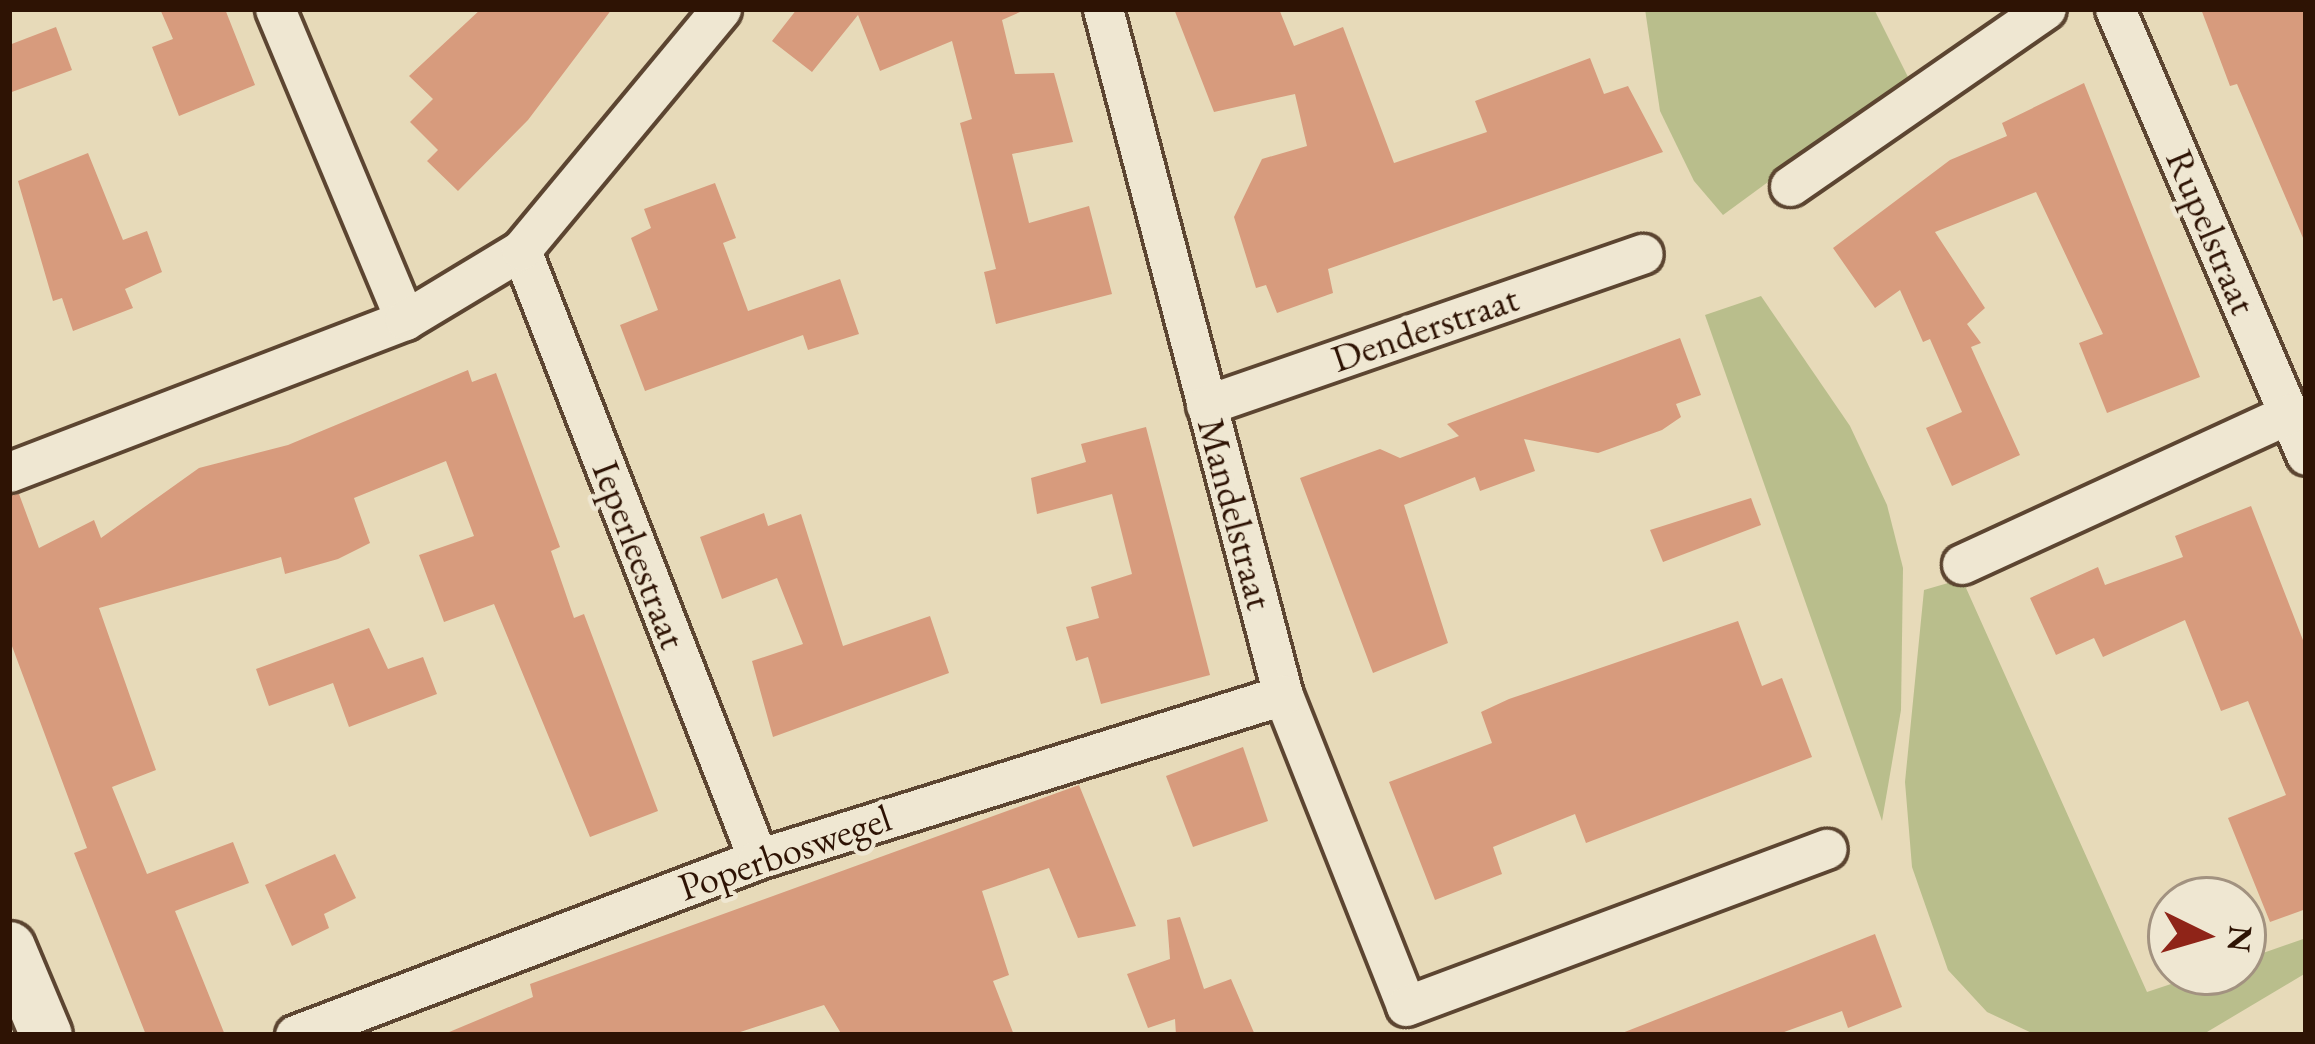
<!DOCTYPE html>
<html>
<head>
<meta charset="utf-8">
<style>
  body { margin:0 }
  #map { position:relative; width:2315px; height:1044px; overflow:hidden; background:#e7dab9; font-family:"EB Garamond",serif }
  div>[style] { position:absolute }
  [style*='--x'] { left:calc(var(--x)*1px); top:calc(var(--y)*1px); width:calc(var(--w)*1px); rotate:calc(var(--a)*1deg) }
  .green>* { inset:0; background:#b9be8c }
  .building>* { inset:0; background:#d79b7d }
  .roads { filter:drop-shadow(3px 0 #5c4531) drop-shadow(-3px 0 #5c4531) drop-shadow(0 3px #5c4531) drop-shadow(0 -3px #5c4531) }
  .minor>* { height:39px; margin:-19.5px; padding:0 19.5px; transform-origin:19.5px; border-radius:19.5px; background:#efe7d2 }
  .tertiary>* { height:51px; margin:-25.5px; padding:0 25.5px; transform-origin:25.5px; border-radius:25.5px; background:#efe7d2 }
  span { translate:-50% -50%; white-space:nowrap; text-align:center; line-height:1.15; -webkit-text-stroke:9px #efe7d2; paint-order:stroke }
  .street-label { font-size:39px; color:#2e1304 }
  .frame { position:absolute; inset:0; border:12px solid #2e1304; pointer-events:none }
  .north { position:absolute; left:2147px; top:876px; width:120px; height:120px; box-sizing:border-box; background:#efe7d2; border:3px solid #a29280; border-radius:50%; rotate:95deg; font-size:33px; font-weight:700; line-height:48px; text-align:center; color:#2e1304 }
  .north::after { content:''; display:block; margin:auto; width:42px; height:54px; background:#8f2418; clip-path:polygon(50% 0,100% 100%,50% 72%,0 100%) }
</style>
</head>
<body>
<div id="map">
  <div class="green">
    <i style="clip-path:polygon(1645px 9px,1874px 9px,1909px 79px,1723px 215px,1694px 181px,1660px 111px)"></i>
    <i style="clip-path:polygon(1761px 296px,1850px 426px,1887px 505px,1903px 568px,1901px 710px,1882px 821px,1705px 315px)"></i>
    <i style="clip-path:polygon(1962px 579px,2147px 992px,2207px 972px,2243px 972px,2243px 960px,2306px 938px,2306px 973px,2202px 1035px,2036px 1035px,1987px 1012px,1948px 970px,1912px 867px,1905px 782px,1924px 590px)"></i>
  </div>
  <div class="building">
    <i style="clip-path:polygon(160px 9px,225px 9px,255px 85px,179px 116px,152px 47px,173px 39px)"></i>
    <i style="clip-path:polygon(481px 9px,612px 9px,528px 120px,458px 191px,427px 161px,438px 150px,410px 122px,433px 99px,409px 76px)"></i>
    <i style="clip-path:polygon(797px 9px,1027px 9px,1002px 20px,1015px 74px,1054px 73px,1073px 142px,1012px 154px,1029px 223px,1089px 206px,1112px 294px,996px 324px,984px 272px,996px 269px,960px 123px,972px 119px,952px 41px,880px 71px,858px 15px,812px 72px,772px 41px)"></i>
    <i style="clip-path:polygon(1174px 9px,1279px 9px,1294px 46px,1343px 27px,1394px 163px,1487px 132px,1475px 101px,1590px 58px,1604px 94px,1628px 86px,1663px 152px,1328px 269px,1333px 293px,1277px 313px,1266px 285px,1256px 288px,1234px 217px,1262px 159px,1307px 146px,1295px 94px,1214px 112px)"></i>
    <i style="clip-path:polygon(2201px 9px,2306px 9px,2306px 245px,2237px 84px,2230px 86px)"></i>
    <i style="clip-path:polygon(56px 27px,72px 70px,9px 93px,9px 45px)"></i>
    <i style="clip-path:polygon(2084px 83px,2200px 377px,2107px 413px,2079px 343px,2103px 334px,2036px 192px,1935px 232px,1985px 308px,1967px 324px,1981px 343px,1971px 347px,2020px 455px,1952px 486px,1926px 428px,1962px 412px,1930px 339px,1923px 342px,1900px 290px,1875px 308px,1833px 248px,1950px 160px,2007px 136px,2002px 123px)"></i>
    <i style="clip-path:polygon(88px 153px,123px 240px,147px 231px,162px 272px,125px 289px,133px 308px,73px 331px,62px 298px,53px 301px,18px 181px)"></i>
    <i style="clip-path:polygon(715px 183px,736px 238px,723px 243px,748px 311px,840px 279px,859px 334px,808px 350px,803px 335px,645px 391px,620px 325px,658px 310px,631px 238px,651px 228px,644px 209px)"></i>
    <i style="clip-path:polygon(1680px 338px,1701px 395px,1676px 404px,1681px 417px,1662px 430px,1598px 453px,1524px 439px,1535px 471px,1480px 491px,1475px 477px,1404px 505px,1448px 643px,1373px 673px,1300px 478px,1380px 449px,1400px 458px,1459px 436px,1447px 424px)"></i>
    <i style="clip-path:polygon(468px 370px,472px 382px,496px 373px,560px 547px,551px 551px,574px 618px,584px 614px,658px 811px,590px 837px,494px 604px,444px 622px,419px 555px,474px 536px,446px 461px,354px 498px,370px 543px,338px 559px,285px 574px,281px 557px,99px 608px,156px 770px,112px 787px,147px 874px,233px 842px,249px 883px,175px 911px,225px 1035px,146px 1035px,74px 853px,87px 848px,9px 638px,9px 495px,19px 494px,39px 548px,94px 520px,101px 538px,199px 468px,288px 445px)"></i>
    <i style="clip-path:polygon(1146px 427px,1210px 675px,1101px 704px,1088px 657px,1076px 661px,1066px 627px,1099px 618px,1091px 587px,1132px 574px,1112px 494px,1037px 514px,1031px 478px,1086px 462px,1081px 444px)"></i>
    <i style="clip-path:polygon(1751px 498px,1761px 525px,1663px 562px,1650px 530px)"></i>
    <i style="clip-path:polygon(2251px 506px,2306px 648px,2306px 909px,2270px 922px,2228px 818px,2286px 795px,2248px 701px,2221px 711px,2185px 620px,2103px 657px,2094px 638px,2056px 655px,2030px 598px,2098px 567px,2105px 585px,2183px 557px,2175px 536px)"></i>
    <i style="clip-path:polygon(764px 513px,768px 526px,801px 514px,843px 646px,930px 616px,949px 673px,773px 737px,752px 661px,803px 644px,777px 578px,722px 599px,700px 537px)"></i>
    <i style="clip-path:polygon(1738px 621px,1762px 686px,1782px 678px,1812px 757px,1586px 843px,1575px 814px,1493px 847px,1502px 874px,1435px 900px,1389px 782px,1492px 743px,1481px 712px,1509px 699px)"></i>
    <i style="clip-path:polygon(369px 628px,388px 669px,423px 657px,437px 694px,349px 727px,333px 683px,269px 706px,256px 669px)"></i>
    <i style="clip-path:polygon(1243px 747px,1268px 821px,1193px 847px,1166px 776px)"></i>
    <i style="clip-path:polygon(1079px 785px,1136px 926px,1078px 938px,1049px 868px,982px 891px,1009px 975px,993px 981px,1014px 1035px,842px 1035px,824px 1005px,731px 1035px,442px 1035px,533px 997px,530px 984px)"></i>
    <i style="clip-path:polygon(335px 854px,356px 898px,324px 914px,329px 928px,292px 946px,265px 885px)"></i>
    <i style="clip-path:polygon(1180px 917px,1204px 989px,1231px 979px,1255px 1035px,1176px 1035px,1175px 1019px,1148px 1028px,1127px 974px,1170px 959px,1167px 920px)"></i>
    <i style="clip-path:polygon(1875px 934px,1902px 1007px,1848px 1028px,1842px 1011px,1776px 1035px,1617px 1035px)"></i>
  </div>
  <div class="roads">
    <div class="minor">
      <i style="--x:275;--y:9;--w:337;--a:67.3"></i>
      <i style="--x:1103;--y:9;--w:709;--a:75.3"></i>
      <i style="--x:1283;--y:695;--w:334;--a:68.4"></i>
      <i style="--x:1406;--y:1006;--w:449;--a:-20.5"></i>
      <i style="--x:2115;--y:9;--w:485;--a:66.8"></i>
      <i style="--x:1790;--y:186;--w:311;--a:-34.7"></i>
      <i style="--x:521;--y:250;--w:653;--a:68.74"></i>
      <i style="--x:1206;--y:405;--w:462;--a:-19.1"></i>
      <i style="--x:9;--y:472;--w:424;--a:-21"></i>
      <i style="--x:405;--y:320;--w:135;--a:-31.1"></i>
      <i style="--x:521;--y:250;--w:313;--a:-50.3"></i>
      <i style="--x:1962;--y:564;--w:361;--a:-24.7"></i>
      <i style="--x:295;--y:1035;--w:495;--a:-20.8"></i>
      <i style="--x:758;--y:859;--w:550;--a:-17.35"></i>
    </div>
    <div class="tertiary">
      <i style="--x:9;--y:947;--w:95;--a:67.2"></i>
    </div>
  </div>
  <div class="street-label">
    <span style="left:2211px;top:232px;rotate:67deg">Rupelstraat</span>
    <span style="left:1425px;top:329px;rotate:-19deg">Denderstraat</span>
    <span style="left:1235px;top:514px;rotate:75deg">Mandelstraat</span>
    <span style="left:639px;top:555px;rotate:69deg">Ieperleestraat</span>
    <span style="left:785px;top:853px;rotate:-19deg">Poperboswegel</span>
  </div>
  <div class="frame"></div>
  <div class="north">N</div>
</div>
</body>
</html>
